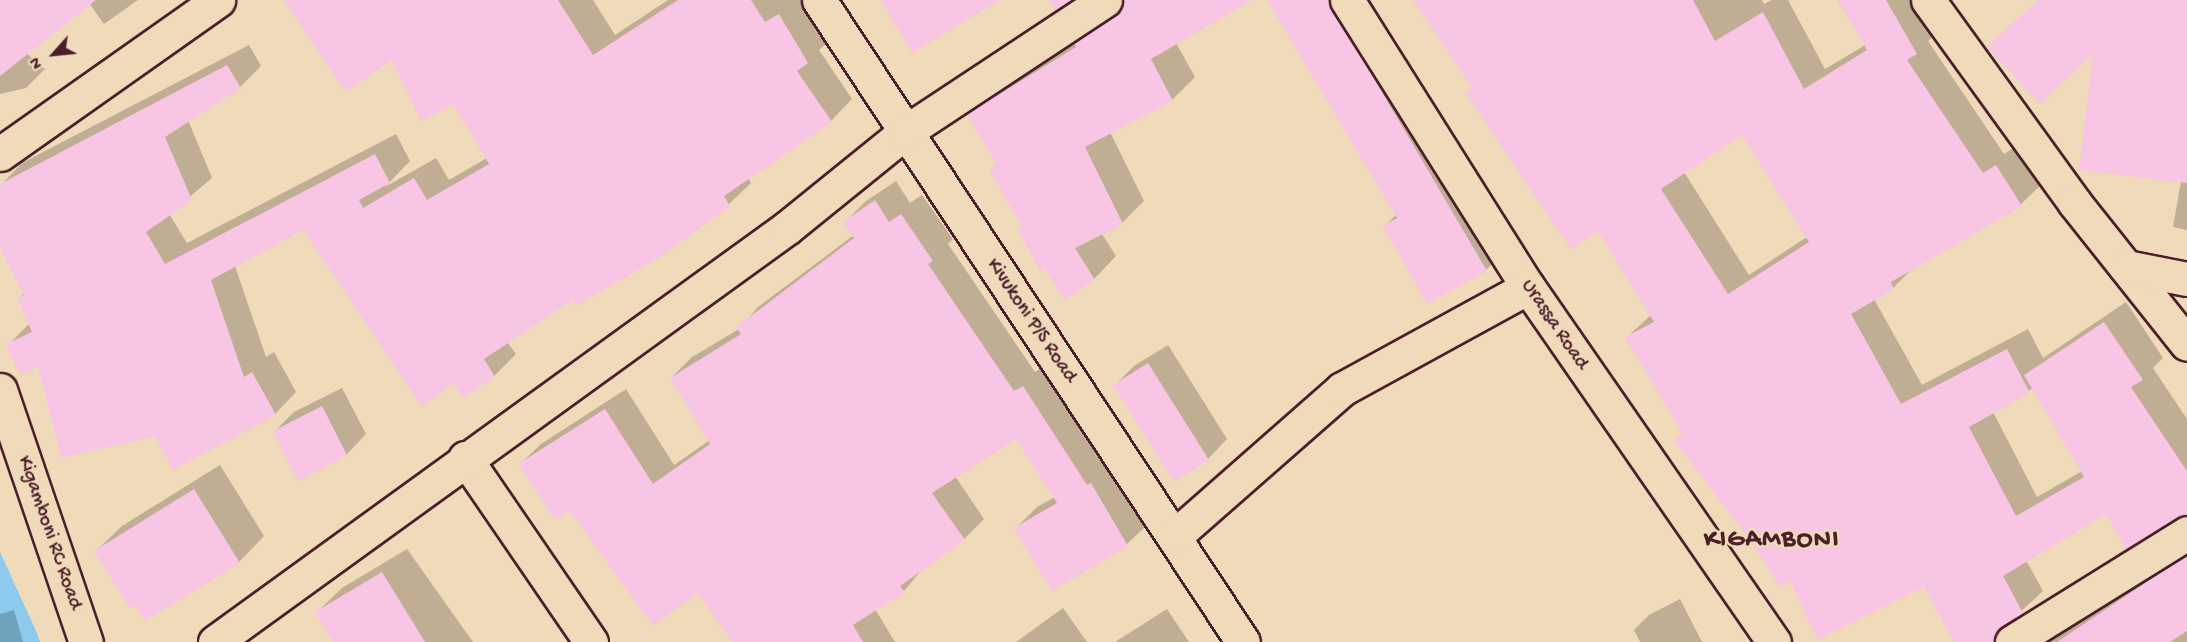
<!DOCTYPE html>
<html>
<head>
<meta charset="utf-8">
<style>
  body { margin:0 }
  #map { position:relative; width:2187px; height:642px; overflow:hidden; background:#efdab9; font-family:"Gochi Hand",sans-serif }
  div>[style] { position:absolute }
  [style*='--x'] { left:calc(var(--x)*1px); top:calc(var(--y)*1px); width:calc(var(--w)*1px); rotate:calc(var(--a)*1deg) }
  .water>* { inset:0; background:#8dcaed }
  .shadow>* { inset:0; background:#0003 }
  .building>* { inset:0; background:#f8c5e4 }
  .roads { filter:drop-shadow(2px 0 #4a1f2b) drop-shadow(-2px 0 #4a1f2b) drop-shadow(0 2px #4a1f2b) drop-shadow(0 -2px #4a1f2b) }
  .minor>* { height:33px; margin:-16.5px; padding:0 16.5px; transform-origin:16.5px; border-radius:16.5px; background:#efdab9 }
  span { translate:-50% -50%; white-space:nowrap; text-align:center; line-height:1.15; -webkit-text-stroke:5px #efdab9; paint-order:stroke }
  .street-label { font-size:20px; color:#4a1f2b }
  .district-label { font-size:26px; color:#4a1f2b; font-weight:700; letter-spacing:1.5px }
  .north { position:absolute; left:24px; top:24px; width:60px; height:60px; -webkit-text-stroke:4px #efdab9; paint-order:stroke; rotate:243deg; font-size:16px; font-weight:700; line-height:24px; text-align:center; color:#4a1f2b }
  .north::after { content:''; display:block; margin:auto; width:21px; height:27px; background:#4a1f2b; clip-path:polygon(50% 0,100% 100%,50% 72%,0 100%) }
</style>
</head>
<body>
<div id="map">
  <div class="water">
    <i style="clip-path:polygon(0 552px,36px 631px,40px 642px,0 642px)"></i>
  </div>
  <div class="shadow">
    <i style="clip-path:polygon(0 0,138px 0,104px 24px,89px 3px,26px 53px,45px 69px,26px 88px,0 94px)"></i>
    <i style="clip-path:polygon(293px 0,593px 0,615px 35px,668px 0,805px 0,829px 41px,819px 50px,852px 99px,831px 121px,748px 178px,751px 183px,729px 204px,659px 256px,574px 298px,507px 342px,516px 354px,494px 376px,463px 396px,454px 381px,304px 228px,235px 266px,266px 357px,274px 352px,296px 392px,275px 414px,156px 434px,8px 345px,30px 323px,19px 299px,24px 293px,0 245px,0 186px,22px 163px,249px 45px,261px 66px,240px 87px,188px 120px,212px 178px,169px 214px,187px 243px,396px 134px,410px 161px,385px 187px,436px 158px,449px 180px,487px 158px,455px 104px,393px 57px)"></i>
    <i style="clip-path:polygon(1124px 0,1249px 0,1176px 43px,1195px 77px,1173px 99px,1110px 132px,1144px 201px,1122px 223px,1102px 234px,1116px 256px,1094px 279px,1019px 229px,1023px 225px,991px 170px,998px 163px,969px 114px,991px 92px,1085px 34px)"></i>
    <i style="clip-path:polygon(1269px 0,1363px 0,1508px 248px,1486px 270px,1428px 302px,1385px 226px,1396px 215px)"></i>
    <i style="clip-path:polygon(evenodd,1414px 0,1762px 0,1764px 4px,1772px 0,1788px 0,1825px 69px,1865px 45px,1838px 0,1917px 0,1937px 32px,1928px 41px,2004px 154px,2018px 145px,2042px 184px,2021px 204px,1914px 267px,1893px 288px,1874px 299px,1922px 385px,2028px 329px,2043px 358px,2126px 302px,2163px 358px,2153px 368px,2187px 419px,2187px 503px,2106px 512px,2026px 560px,2043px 591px,2016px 616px,2017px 631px,2088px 610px,2091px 614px,2187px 550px,2187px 642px,1956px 642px,1925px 585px,1791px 579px,1750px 536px,1676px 441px,1684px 433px,1626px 338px,1651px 315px,1599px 229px,1473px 87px,1414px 0,1742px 133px,1807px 237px,1749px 275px,1684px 172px,1742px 133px,1414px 0,2033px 388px,2082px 471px,2037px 497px,1993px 412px,2033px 388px)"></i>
    <i style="clip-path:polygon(2039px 0,2187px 0,2187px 230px,2173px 227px,2181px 181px,2095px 50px)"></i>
    <i style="clip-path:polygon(896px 181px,910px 203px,922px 195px,953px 239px,948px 244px,1035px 372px,1044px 366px,1148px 524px,1127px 544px,1052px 588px,1016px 528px,1037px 507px,1055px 497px,1016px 437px,955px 476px,984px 519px,964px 539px,923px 568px,904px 591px,875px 609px,895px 642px,734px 642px,699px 591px,570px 509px,520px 464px,541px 444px,626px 389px,674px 465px,710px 440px,671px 378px,692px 357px,739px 329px,758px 307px,854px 235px,845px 222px,866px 201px)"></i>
    <i style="clip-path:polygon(1168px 345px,1227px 439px,1208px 459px,1115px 385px,1134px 366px)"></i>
    <i style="clip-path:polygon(342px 388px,366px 434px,347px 454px,299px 479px,275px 431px,294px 412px)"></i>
    <i style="clip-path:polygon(220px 465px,264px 536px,239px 562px,96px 551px,122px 526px)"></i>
    <i style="clip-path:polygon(407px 549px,473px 642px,335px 642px,317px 612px,342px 588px)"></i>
    <i style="clip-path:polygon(1680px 599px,1702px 642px,1640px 642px,1634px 630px,1649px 615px)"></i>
    <i style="clip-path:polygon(1063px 608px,1087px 642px,1016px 642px)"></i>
    <i style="clip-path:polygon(1167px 609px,1189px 642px,1115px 642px)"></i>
    <i style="clip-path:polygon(14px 610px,23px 642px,0 642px,0 614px)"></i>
  </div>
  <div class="building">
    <i style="clip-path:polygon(0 0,96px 0,0 76px)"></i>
    <i style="clip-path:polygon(283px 0,558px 0,593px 55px,678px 0,751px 0,765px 22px,779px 14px,808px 63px,797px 71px,832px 122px,724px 196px,730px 206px,660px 257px,576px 306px,573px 300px,484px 359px,495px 377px,463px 398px,454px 383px,422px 407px,303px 230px,211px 280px,244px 377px,252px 372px,276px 415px,173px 470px,155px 436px,61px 458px,38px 367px,20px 375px,6px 344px,32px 332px,17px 298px,24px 295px,0 248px,0 184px,227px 65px,241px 88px,165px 137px,192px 200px,146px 232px,165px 264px,375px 154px,390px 183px,359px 200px,363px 208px,414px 178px,427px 200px,489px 164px,454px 105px,421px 121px,392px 60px,346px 92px)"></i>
    <i style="clip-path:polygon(881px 0,1000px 0,912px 53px)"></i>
    <i style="clip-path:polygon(1049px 0,1071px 0,1055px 10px)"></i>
    <i style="clip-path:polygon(1124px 0,1252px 0,1151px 59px,1173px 101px,1085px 147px,1123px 224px,1075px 248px,1095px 280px,1064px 300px,1044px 268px,1040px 271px,1017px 228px,1022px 226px,989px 170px,997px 165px,967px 114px,1076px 47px,1074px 43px,1116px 15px)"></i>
    <i style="clip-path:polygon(1267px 0,1328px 0,1487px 271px,1427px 304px,1383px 226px,1397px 218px)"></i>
    <i style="clip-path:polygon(evenodd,1413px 0,1693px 0,1715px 41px,1763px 12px,1804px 89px,1867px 50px,1838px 0,1886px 0,1917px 54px,1907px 60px,1983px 173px,1996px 165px,2022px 206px,1891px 282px,1894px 289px,1851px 314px,1901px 404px,2007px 349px,2030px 393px,1969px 427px,2016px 516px,2084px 477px,2024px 375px,2104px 322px,2143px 380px,2131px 387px,2187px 471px,2187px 514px,2126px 549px,2106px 514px,2003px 576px,2023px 613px,2002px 626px,1993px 642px,1954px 642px,1924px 587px,1818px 640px,1790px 581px,1780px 587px,1748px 537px,1674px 440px,1683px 434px,1625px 337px,1654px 322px,1598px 231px,1571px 249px,1465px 93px,1472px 88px,1413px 0,1742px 135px,1809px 242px,1728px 294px,1661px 189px,1742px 135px)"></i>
    <i style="clip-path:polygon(2038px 0,2187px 0,2187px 183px,2079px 170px,2093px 54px,2040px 104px,1987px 47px)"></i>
    <i style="clip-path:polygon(875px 200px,889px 222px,901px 214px,933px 261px,928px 264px,1014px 391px,1023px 386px,1087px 485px,1091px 483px,1128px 546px,1052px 591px,1014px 528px,1057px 503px,1016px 439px,932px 493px,965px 540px,900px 586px,905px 592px,853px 625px,863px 642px,732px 642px,698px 593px,653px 626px,570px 511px,555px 520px,518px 464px,605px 409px,653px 484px,710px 444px,670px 378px,741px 334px,736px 327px,854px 238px,843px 222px)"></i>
    <i style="clip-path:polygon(1148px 363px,1209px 460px,1174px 482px,1113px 385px)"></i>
    <i style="clip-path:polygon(322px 406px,347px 455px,298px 481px,273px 431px)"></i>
    <i style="clip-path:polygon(194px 489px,240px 563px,145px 621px,135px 605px,130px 608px,94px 551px)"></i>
    <i style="clip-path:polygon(2187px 555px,2187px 631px,2170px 642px,2057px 642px)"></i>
    <i style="clip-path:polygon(382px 572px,425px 642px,333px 642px,315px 612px)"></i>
  </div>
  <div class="roads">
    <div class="minor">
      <i style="--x:819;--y:0;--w:769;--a:56.56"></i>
      <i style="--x:1347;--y:0;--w:339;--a:57.8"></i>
      <i style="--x:1528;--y:287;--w:432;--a:55.3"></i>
      <i style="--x:1928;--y:0;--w:249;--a:54.1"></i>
      <i style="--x:2074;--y:202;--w:181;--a:51.5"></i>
      <i style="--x:0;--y:154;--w:267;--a:-35.2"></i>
      <i style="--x:2126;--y:267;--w:62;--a:11.1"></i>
      <i style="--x:0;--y:390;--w:266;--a:71.2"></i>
      <i style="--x:465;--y:458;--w:223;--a:55.6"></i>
      <i style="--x:1176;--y:535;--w:221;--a:-41.3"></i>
      <i style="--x:1342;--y:389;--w:212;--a:-28.7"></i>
      <i style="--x:215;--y:642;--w:707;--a:-35.91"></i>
      <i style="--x:788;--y:227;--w:149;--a:-39"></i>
      <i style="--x:904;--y:133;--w:241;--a:-33.5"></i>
      <i style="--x:2012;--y:642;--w:206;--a:-31.9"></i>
    </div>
  </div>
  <div class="street-label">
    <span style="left:1031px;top:321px;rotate:56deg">Kivukoni P/S Road</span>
    <span style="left:1554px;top:325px;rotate:56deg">Urassa Road</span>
    <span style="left:49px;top:533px;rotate:71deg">Kigamboni RC Road</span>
  </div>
  <div class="district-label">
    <span style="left:1772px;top:541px">KIGAMBONI</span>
  </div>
  <div class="north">N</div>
</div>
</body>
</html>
